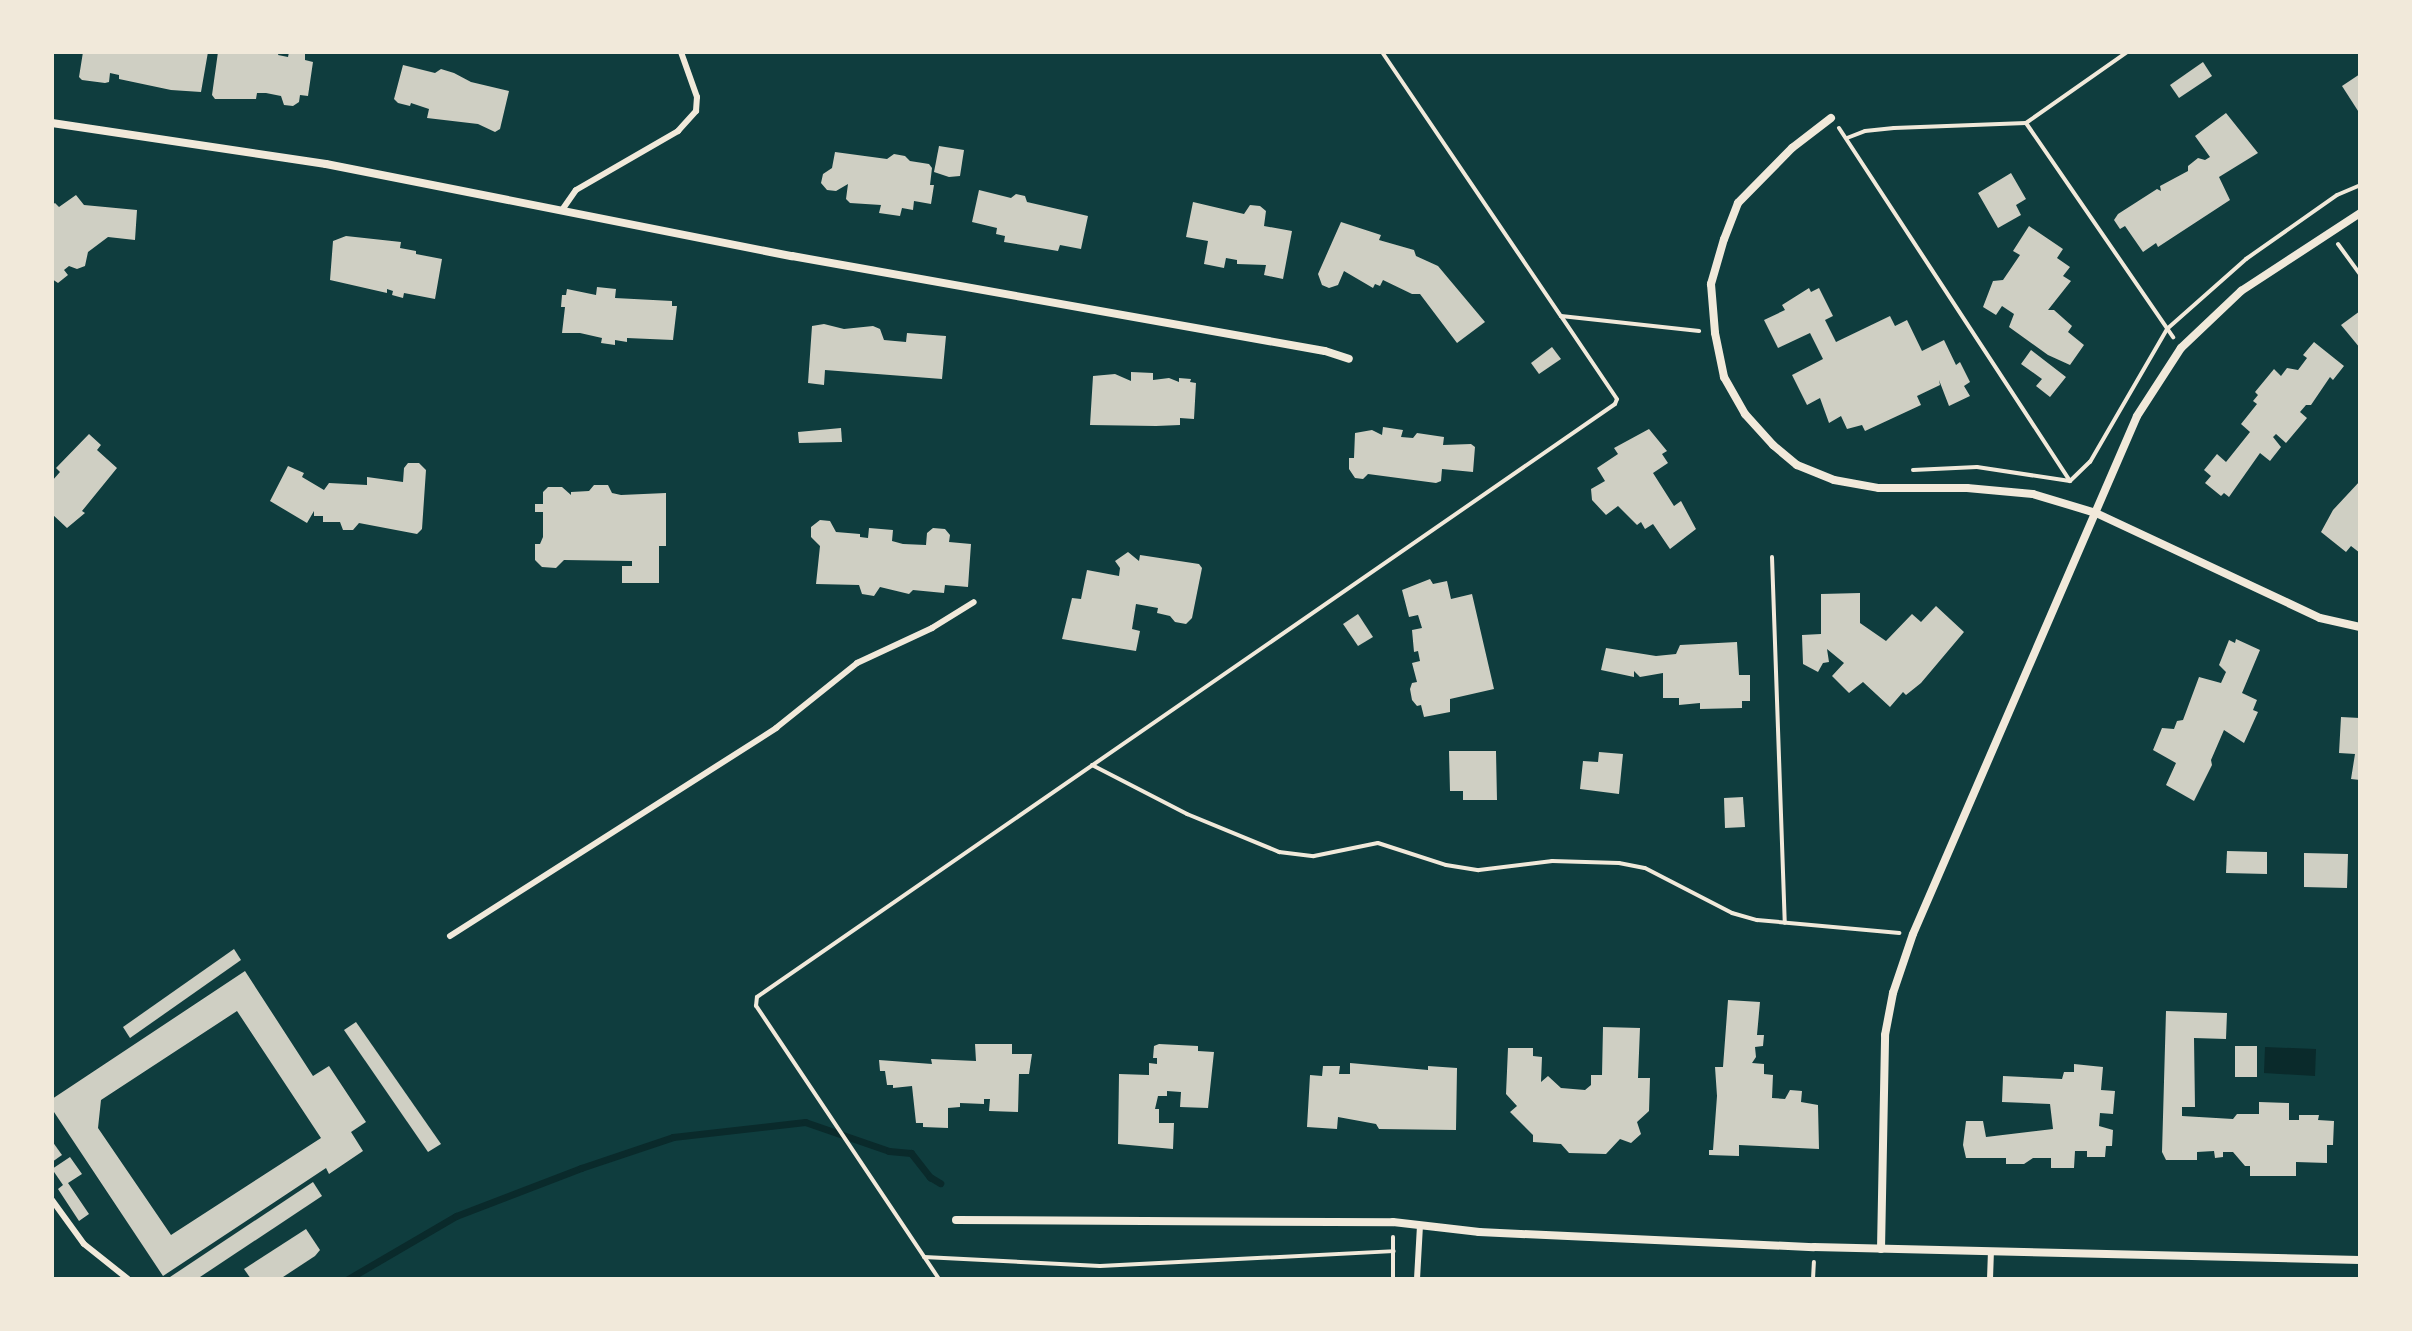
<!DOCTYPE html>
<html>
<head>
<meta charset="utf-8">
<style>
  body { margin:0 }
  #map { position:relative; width:2412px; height:1331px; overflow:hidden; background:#0f3d3e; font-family:"Asap Condensed",sans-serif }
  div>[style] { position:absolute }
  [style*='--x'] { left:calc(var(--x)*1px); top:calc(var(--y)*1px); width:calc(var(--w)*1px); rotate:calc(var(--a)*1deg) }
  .water>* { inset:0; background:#0a2a2b }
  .stream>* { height:7px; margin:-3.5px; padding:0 3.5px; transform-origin:3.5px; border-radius:3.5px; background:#0a2a2b }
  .building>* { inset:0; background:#cfcfc3 }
  .path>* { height:4px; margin:-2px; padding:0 2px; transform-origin:2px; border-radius:2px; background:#f1e9da }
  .service>* { height:6px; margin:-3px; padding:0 3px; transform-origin:3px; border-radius:3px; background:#f1e9da }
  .minor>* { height:8px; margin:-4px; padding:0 4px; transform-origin:4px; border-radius:4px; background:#f1e9da }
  span { translate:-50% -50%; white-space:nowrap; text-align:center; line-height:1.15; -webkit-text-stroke:8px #f1e9da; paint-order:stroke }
  .frame { position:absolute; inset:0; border:54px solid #f1e9da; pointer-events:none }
</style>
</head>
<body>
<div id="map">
  <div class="water">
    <i style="clip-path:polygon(2265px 1047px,2316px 1049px,2315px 1076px,2264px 1073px)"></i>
  </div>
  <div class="stream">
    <i style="--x:348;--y:1279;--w:125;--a:-30.3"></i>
    <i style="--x:456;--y:1216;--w:134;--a:-21"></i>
    <i style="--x:581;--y:1168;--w:97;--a:-18.6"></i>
    <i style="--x:673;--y:1137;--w:133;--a:-6.5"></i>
    <i style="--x:805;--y:1122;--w:89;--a:19"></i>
    <i style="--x:889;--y:1151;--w:22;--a:5"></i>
    <i style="--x:911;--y:1153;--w:31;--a:52"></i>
    <i style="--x:930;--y:1177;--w:12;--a:31"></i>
  </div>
  <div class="building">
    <i style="clip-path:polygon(83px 52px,208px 52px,201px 92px,171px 90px,119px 79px,119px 75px,110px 73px,109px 82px,105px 83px,82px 80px,79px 77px)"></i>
    <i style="clip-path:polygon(218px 52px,279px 52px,278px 55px,288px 57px,289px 52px,305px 54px,305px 60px,313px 62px,308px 96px,300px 95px,299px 102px,293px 106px,284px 105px,281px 96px,266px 93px,257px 93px,256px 99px,215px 99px,212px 95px)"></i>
    <i style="clip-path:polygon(2203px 62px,2212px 76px,2179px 98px,2170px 85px)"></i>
    <i style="clip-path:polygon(403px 65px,435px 73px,441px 69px,454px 73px,471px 82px,509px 91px,500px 129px,495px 132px,478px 124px,427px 118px,429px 109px,411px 103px,410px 106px,398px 103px,394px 99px)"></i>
    <i style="clip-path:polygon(2360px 74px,2360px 114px,2342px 86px)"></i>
    <i style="clip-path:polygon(2226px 113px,2258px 153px,2219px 177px,2230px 200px,2158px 247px,2156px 243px,2143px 252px,2125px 226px,2120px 229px,2114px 220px,2118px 214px,2157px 189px,2161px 191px,2160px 186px,2188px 171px,2188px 166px,2198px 158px,2205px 160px,2210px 157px,2195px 136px)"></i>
    <i style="clip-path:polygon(939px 146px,964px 150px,960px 176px,949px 177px,934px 172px)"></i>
    <i style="clip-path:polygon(835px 152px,887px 159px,894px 154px,905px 156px,910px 161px,929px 164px,932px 168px,930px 185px,934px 185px,931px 204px,914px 201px,913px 210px,902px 208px,900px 216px,879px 213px,881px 205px,850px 203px,846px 199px,848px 184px,836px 191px,827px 190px,821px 183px,823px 174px,832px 168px)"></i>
    <i style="clip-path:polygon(2011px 173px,2026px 199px,2016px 205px,2021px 215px,1998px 228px,1978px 193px)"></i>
    <i style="clip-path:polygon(979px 190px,1011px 198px,1016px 194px,1025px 196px,1027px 202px,1088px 216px,1081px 249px,1060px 245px,1058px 251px,1004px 242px,1005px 236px,996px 234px,997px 228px,972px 222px)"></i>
    <i style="clip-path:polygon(76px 195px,84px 205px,137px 210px,135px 240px,108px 237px,88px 252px,85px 266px,77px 269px,69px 266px,64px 270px,68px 275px,58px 283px,52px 279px,52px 205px,55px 203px,59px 207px)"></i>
    <i style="clip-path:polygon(1193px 202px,1244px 214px,1250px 205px,1260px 206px,1266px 211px,1264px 226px,1292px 231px,1283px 279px,1264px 275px,1266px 265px,1237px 264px,1237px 260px,1226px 258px,1224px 268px,1204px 264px,1208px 241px,1186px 237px)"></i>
    <i style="clip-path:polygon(1341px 222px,1381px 235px,1379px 240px,1414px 250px,1416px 256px,1438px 266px,1485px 322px,1457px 343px,1420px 294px,1412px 294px,1383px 280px,1380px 286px,1375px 284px,1373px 288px,1344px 271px,1338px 285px,1329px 288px,1322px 285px,1318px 274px)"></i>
    <i style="clip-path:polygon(2029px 226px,2063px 249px,2057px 258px,2070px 267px,2063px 276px,2071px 281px,2048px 310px,2054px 310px,2072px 326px,2068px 332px,2084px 345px,2070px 365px,2048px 355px,2009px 327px,2014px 314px,2002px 306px,1996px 315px,1983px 307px,1993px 281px,2003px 280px,2020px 255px,2013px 251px)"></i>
    <i style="clip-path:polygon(346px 236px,401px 242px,400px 248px,416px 251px,416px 254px,442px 259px,435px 299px,404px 293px,403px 298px,392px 295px,393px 291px,387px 289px,387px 293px,330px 280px,333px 241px)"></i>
    <i style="clip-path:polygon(597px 287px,616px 289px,615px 298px,672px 301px,672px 306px,677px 306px,673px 340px,627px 338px,627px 342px,615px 340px,615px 345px,601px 343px,602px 338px,580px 333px,562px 333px,565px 307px,561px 307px,562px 295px,566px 295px,567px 289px,596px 295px)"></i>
    <i style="clip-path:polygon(1809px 288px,1811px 292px,1819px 288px,1833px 316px,1825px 320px,1836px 342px,1890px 316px,1895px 326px,1907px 320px,1922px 351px,1944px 340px,1956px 365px,1960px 362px,1970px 382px,1964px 386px,1970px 396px,1949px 406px,1939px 380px,1940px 385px,1917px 396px,1921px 405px,1865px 431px,1862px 425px,1847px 429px,1841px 416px,1829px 423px,1820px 398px,1807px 405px,1792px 375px,1823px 359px,1810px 333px,1778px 348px,1764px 320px,1785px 310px,1782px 305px)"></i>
    <i style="clip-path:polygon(2360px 311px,2360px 348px,2341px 325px)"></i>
    <i style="clip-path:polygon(824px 324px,844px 329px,873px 326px,880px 329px,884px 340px,906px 342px,907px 333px,946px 336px,942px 379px,825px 370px,824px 385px,808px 383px,812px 326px)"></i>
    <i style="clip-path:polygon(2314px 342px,2344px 366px,2333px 380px,2330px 377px,2311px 405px,2306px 405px,2300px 412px,2307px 418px,2286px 443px,2276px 434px,2273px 437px,2281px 447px,2270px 461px,2260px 453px,2229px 497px,2224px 493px,2221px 496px,2205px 483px,2211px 476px,2204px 470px,2217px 454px,2226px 462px,2250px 432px,2241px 424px,2257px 404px,2253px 401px,2258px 395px,2255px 392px,2274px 369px,2281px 376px,2287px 368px,2298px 370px,2307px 358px,2303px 355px)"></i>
    <i style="clip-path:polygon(1552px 347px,1561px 359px,1539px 374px,1531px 363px)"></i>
    <i style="clip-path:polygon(2031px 350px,2066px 377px,2050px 397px,2036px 386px,2042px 379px,2021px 364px)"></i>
    <i style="clip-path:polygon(1131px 372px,1153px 373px,1153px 380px,1169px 378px,1179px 382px,1179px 378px,1191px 379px,1190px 382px,1196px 383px,1194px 419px,1180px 418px,1180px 425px,1156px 426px,1090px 425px,1093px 376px,1115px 374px,1131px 381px)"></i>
    <i style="clip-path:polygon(1383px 427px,1403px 430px,1401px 437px,1413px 438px,1417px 433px,1444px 437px,1443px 445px,1471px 444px,1475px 447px,1473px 472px,1442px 469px,1441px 481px,1436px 483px,1368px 474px,1363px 479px,1355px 478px,1349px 469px,1349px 458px,1354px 458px,1355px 433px,1372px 430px,1382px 435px)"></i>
    <i style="clip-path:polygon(841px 428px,842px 442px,799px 443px,798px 432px)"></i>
    <i style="clip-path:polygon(1649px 429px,1667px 451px,1662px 454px,1668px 463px,1653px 473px,1674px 506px,1681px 501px,1696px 529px,1670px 549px,1653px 524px,1645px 529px,1641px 522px,1637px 525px,1618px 506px,1606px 515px,1592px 500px,1591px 489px,1605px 481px,1597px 468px,1618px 454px,1614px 448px)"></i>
    <i style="clip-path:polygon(89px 434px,101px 445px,97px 450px,117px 468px,82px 511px,85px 513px,67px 528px,52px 514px,52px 481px,60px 472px,56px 468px)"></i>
    <i style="clip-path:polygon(408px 463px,419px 463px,426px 470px,422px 529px,417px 534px,359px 523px,353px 530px,343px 530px,340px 522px,323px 522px,323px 516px,314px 516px,314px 511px,307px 523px,270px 501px,288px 466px,304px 473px,302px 477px,324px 490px,329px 483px,367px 485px,367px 477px,403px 482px,404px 468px)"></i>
    <i style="clip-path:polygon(2360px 481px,2360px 553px,2351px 546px,2346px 552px,2321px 532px,2333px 510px)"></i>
    <i style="clip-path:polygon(594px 485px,608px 485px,612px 493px,621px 495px,666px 493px,666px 546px,659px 546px,659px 583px,622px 583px,622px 566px,632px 566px,632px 561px,564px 560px,556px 568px,542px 567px,535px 560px,535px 544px,540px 544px,543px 537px,543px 512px,535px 512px,535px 504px,543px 504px,543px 492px,548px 487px,562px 487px,571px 495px,571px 492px,589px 491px)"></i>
    <i style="clip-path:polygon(820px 520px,830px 521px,836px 532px,860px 534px,860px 537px,868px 538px,869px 528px,893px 530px,892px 541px,903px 544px,926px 545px,927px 533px,933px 528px,945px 529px,950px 535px,949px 542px,971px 544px,968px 587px,945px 585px,944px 593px,913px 590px,909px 594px,880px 587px,874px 596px,862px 594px,859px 585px,816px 584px,820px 546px,811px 537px,811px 527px)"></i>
    <i style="clip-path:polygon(1128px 552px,1139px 561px,1140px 555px,1199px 564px,1202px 568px,1192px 618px,1186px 624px,1175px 622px,1170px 616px,1157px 613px,1158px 608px,1136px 604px,1132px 629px,1140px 631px,1136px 651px,1062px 639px,1072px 598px,1081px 599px,1087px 570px,1119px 576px,1120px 568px,1115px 561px)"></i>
    <i style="clip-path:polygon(1430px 579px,1433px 584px,1447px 581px,1451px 599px,1472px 594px,1494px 689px,1450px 699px,1450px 712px,1424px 717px,1421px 705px,1417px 706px,1412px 700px,1410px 689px,1412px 683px,1417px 682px,1412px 663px,1420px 661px,1418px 651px,1414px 652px,1412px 630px,1422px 628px,1418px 615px,1409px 617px,1402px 590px)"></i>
    <i style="clip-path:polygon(1860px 593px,1860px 623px,1886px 641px,1912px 614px,1921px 622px,1936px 606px,1964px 632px,1921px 683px,1906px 695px,1903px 692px,1890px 707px,1863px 682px,1849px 693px,1832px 676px,1844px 663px,1827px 649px,1829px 662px,1823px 663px,1818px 672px,1803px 664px,1802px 635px,1821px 634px,1821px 594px)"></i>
    <i style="clip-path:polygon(1358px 614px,1373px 637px,1358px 646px,1343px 624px)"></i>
    <i style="clip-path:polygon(2236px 639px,2260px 650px,2242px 693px,2257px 700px,2253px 710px,2258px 712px,2244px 743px,2224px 730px,2211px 760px,2212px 765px,2194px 801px,2166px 785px,2176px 763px,2153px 750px,2162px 728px,2174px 729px,2177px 721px,2183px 720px,2199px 677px,2221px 683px,2226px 672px,2219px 665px,2229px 640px,2235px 643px)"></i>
    <i style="clip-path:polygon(1737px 642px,1739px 675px,1750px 675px,1750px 701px,1742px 701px,1742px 708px,1700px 709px,1700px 703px,1679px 705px,1679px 698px,1663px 698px,1663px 673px,1640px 677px,1634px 671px,1634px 677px,1601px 670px,1606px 648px,1656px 656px,1676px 654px,1680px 645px)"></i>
    <i style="clip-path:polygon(2341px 717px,2360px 718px,2360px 780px,2351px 779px,2355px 754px,2339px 753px)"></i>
    <i style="clip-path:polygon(1449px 751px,1496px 751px,1497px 800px,1463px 800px,1463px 791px,1450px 791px)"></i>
    <i style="clip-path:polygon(1599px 752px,1623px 754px,1619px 794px,1580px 789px,1583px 761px,1598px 762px)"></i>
    <i style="clip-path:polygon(1743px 797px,1745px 827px,1725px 828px,1724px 798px)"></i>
    <i style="clip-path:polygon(2227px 851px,2267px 852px,2267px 874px,2226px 873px)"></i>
    <i style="clip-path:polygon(2304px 853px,2348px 854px,2347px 888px,2304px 887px)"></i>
    <i style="clip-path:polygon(234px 949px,241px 960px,130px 1038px,123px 1027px)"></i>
    <i style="clip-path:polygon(evenodd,245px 971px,313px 1076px,329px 1066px,366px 1122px,351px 1132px,363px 1151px,329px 1174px,326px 1168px,163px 1276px,52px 1109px,52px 1099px,245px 971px,237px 1011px,321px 1138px,171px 1235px,98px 1128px,101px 1100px,237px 1011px)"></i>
    <i style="clip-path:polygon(1728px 1000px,1760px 1002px,1757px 1035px,1764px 1035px,1763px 1046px,1755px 1047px,1756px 1057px,1752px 1063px,1764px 1064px,1764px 1074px,1773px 1075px,1772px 1098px,1785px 1099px,1790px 1090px,1802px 1091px,1801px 1102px,1818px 1105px,1819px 1149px,1739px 1145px,1739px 1156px,1709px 1155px,1709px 1150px,1713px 1150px,1717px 1096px,1715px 1067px,1723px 1067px)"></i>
    <i style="clip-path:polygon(2166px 1011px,2227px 1013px,2226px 1039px,2194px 1038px,2195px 1107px,2182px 1107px,2182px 1116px,2233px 1119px,2237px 1114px,2259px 1114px,2259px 1102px,2289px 1103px,2289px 1120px,2299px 1120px,2299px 1115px,2319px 1115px,2318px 1120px,2334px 1121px,2333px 1145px,2327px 1145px,2327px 1163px,2296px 1162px,2296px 1176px,2250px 1176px,2250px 1166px,2245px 1166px,2233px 1152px,2223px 1152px,2223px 1157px,2215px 1158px,2214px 1151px,2197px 1152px,2197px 1160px,2166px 1160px,2162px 1152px)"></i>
    <i style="clip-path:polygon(356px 1022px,441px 1144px,428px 1152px,344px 1030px)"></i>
    <i style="clip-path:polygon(1603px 1027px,1640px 1028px,1638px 1078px,1650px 1078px,1649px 1111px,1637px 1122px,1641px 1134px,1631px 1143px,1620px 1139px,1606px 1154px,1569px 1153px,1561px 1144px,1533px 1142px,1533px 1135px,1510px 1112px,1517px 1106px,1506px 1094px,1508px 1048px,1533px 1048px,1533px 1056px,1542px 1057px,1541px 1082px,1548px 1076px,1561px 1088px,1585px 1090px,1591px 1085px,1591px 1075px,1602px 1075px)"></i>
    <i style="clip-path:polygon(975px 1044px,1012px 1044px,1012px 1054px,1032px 1054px,1029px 1074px,1019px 1074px,1018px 1112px,989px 1111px,990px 1099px,984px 1099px,984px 1104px,960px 1103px,960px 1107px,948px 1108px,948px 1128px,923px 1127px,923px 1123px,916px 1123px,912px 1086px,893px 1088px,893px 1085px,887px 1085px,885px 1071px,880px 1071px,879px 1060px,932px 1064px,931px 1059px,976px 1061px)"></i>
    <i style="clip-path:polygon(1159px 1044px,1198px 1046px,1198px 1051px,1214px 1052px,1208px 1108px,1180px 1107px,1181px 1092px,1167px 1091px,1167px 1096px,1158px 1096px,1155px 1109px,1159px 1109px,1159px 1123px,1174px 1123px,1173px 1149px,1118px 1144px,1119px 1074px,1149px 1075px,1149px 1063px,1157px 1064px,1157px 1058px,1153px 1058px,1154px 1046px)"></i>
    <i style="clip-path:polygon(2235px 1046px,2257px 1046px,2257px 1077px,2235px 1077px)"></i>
    <i style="clip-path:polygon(1350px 1063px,1428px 1070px,1428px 1066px,1457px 1068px,1456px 1130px,1379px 1129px,1376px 1124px,1338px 1117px,1337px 1129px,1307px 1127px,1310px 1075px,1322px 1076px,1323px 1066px,1340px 1066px,1339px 1074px,1350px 1074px)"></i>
    <i style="clip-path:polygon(2074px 1064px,2103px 1067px,2101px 1090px,2115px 1091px,2113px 1114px,2100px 1113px,2099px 1126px,2113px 1130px,2112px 1146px,2106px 1146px,2105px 1157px,2087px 1157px,2087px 1151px,2075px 1151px,2074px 1168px,2051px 1168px,2051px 1158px,2033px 1158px,2024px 1164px,2006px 1164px,2006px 1158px,1966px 1158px,1963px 1145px,1966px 1121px,1983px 1121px,1986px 1137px,2053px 1129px,2050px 1104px,2002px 1102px,2003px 1076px,2062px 1079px,2064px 1072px,2074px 1072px)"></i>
    <i style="clip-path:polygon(52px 1141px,62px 1155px,52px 1162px)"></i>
    <i style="clip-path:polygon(70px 1157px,82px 1174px,68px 1183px,89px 1214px,79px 1221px,58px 1189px,63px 1185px,52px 1169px)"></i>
    <i style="clip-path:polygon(313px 1182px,322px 1196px,197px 1279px,167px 1279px)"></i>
    <i style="clip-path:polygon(306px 1229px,320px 1250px,315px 1256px,280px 1279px,251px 1279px,244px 1269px)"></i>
  </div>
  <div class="path">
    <i style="--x:1382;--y:52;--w:319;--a:55.9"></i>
    <i style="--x:1561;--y:316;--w:139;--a:6.2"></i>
    <i style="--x:2026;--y:123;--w:123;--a:-35.1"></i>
    <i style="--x:1839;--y:128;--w:422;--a:56.8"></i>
    <i style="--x:1847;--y:138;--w:19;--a:-21"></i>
    <i style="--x:1865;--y:131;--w:29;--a:-6"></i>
    <i style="--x:1894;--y:128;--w:132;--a:-2.2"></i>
    <i style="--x:2026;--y:123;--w:260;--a:55.5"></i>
    <i style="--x:2338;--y:244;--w:37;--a:54"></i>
    <i style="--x:1913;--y:470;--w:64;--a:-2.7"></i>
    <i style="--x:1977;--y:467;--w:94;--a:8.6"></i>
    <i style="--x:2070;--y:481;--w:28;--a:-44"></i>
    <i style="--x:2090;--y:462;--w:154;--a:-59.9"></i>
    <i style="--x:2167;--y:329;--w:106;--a:-41.5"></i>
    <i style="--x:2246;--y:259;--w:111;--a:-35.1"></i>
    <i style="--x:2337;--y:195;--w:25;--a:-23"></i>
    <i style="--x:1772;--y:557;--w:366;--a:88"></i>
    <i style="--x:1092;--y:765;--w:107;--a:27.3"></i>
    <i style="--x:1187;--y:814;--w:100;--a:22.4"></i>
    <i style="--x:1279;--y:852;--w:35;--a:7"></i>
    <i style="--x:1314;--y:856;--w:65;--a:-11.5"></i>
    <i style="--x:1378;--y:843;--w:71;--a:17.9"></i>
    <i style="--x:1446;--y:865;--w:33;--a:9"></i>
    <i style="--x:1479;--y:870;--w:74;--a:-7"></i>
    <i style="--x:1552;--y:861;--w:67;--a:1.7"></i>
    <i style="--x:1619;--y:863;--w:26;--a:11"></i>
    <i style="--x:1645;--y:868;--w:98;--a:27.3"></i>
    <i style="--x:1732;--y:913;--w:26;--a:16"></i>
    <i style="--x:1757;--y:920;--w:143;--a:5.2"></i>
    <i style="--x:924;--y:1257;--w:176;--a:2.9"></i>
    <i style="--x:1100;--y:1266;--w:294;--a:-2.9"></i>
    <i style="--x:939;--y:1279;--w:329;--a:-123.8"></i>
    <i style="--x:756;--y:1006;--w:9;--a:-84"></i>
    <i style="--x:757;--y:997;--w:1043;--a:-34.65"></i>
    <i style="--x:1615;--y:404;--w:5;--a:-68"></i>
    <i style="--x:1617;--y:399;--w:100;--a:-124"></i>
    <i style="--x:1393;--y:1279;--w:42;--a:-90"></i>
    <i style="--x:1813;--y:1279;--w:17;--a:-87"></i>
  </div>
  <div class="service">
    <i style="--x:562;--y:210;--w:24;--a:-55"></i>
    <i style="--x:576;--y:190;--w:118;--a:-30"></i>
    <i style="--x:678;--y:131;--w:27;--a:-48"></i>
    <i style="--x:696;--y:111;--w:14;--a:-86"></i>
    <i style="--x:697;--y:97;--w:48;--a:-109.6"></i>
    <i style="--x:450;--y:936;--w:387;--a:-32.5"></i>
    <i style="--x:776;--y:728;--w:104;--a:-38.7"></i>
    <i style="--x:857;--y:663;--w:83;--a:-25"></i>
    <i style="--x:932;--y:628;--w:49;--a:-31.8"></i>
    <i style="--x:52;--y:1200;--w:54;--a:54"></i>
    <i style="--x:84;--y:1244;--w:56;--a:38.5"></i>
    <i style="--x:1417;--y:1279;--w:53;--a:-86.8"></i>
    <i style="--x:1990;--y:1279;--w:27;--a:-88"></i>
  </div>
  <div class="minor">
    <i style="--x:1831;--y:118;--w:49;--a:142.4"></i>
    <i style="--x:1792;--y:148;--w:77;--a:134.5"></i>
    <i style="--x:1738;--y:203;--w:39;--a:111"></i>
    <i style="--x:1724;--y:239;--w:47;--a:106.1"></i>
    <i style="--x:1711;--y:284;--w:49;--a:85.3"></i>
    <i style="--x:1715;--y:333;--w:45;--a:78.4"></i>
    <i style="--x:1724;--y:377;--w:43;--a:60.4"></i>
    <i style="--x:1745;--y:414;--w:42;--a:47.9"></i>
    <i style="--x:1773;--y:445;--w:31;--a:40"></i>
    <i style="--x:1797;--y:465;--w:40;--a:22"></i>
    <i style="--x:1834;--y:480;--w:46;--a:10.1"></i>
    <i style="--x:1879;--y:488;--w:88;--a:0"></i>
    <i style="--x:1967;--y:488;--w:66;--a:5.2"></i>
    <i style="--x:2033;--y:494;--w:66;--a:16.8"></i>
    <i style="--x:2096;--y:513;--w:247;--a:25.1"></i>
    <i style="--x:2320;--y:618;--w:41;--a:12.7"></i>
    <i style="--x:52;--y:123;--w:277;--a:8.5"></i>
    <i style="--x:326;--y:164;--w:475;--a:11.2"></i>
    <i style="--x:792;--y:256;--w:541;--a:10.11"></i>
    <i style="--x:1325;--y:351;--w:25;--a:18"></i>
    <i style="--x:956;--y:1220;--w:437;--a:0.3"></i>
    <i style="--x:1393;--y:1222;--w:87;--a:6.6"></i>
    <i style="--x:1479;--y:1232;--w:335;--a:2.6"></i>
    <i style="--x:1814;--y:1247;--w:546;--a:1.36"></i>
    <i style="--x:1881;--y:1249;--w:214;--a:-88.9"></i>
    <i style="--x:1885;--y:1035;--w:43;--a:-79.2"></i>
    <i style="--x:1893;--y:993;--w:62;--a:-71.3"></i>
    <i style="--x:1913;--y:934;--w:564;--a:-66.61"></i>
    <i style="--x:2137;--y:416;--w:81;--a:-57.1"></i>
    <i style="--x:2181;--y:348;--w:83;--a:-43.5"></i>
    <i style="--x:2241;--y:291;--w:142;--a:-33.2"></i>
  </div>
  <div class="frame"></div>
</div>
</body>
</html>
